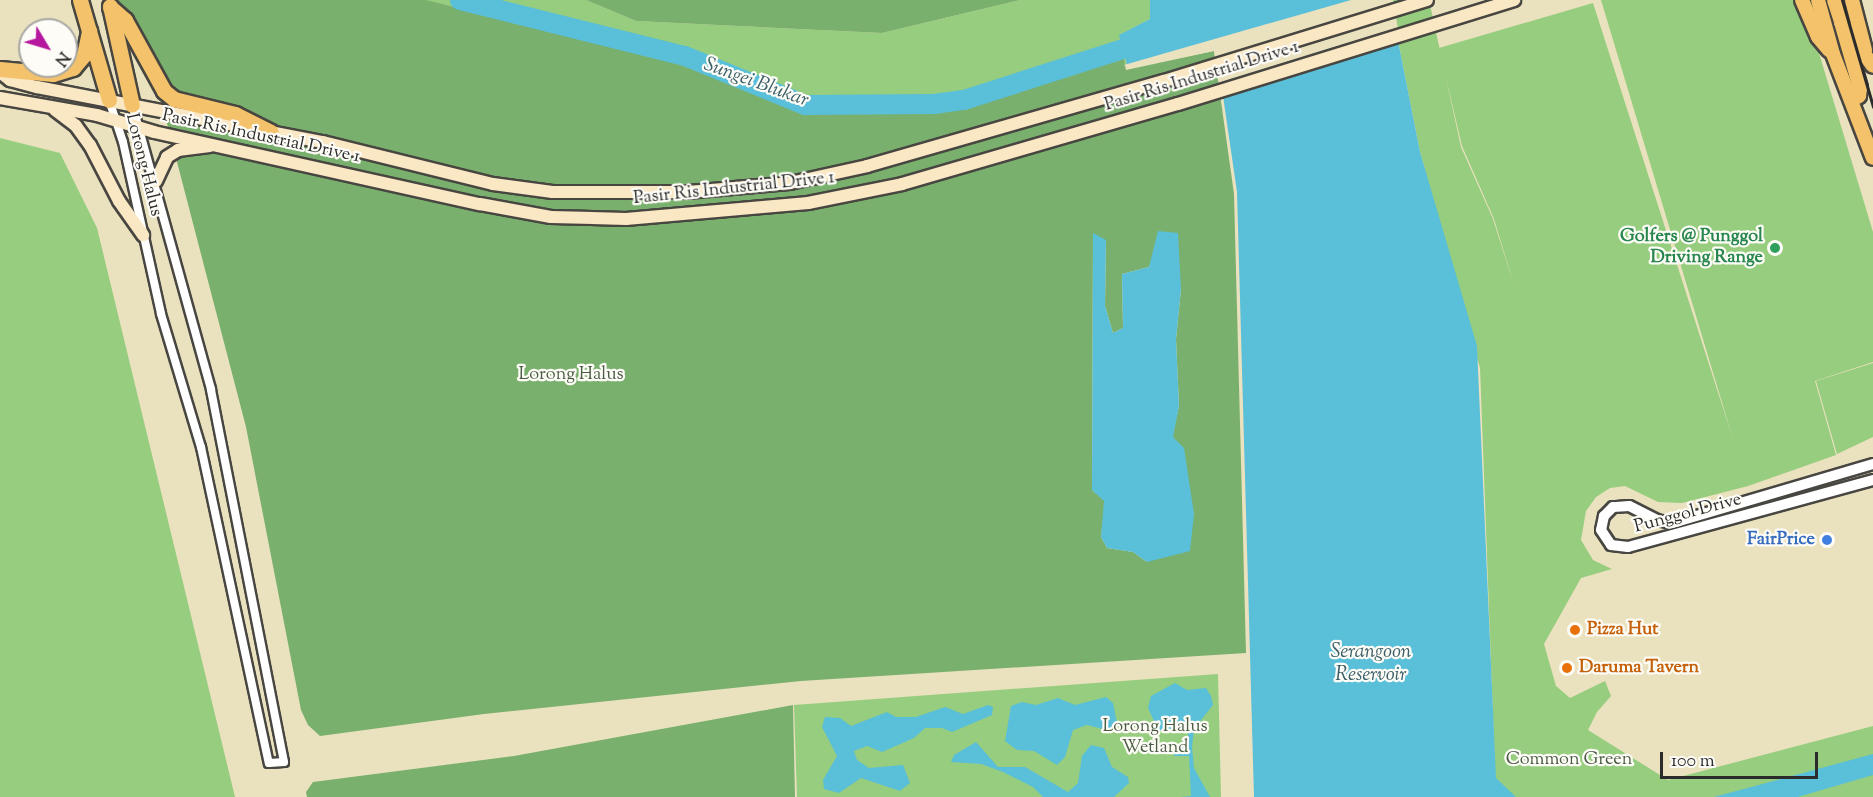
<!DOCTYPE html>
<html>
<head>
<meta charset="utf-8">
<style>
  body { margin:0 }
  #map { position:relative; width:1873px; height:797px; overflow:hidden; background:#eae1bf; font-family:"Sorts Mill Goudy",serif }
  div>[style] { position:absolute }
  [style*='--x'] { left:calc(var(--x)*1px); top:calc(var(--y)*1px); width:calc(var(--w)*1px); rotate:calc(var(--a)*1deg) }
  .green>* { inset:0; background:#97cd7e }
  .forest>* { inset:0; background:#79b06d }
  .water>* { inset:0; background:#5abfd8 }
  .pier>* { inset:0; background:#eae1bf }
  .river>* { height:20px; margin:-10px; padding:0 10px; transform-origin:10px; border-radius:10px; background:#5abfd8 }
  .roads { filter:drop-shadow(2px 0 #484641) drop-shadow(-2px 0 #484641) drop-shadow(0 2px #484641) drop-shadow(0 -2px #484641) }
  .minor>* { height:8px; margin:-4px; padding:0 4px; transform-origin:4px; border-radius:4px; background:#fff }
  .tertiary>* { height:10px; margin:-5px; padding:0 5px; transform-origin:5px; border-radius:5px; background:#fff }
  .secondary>* { height:12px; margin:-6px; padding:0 6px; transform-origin:6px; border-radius:6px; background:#fae7c3 }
  .primary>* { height:14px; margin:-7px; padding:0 7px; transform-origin:7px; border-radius:7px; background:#f3c26a }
  .motorway>* { height:15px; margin:-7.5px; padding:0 7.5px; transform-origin:7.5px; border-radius:7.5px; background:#f3c26a }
  .rail>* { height:3px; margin:-1.5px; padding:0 1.5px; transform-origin:1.5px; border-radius:1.5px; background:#2b2b2b }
  .dots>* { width:16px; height:16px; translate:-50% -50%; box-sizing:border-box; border:3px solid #fdfcf7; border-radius:50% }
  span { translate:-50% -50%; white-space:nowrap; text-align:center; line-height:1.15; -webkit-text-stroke:4.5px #fdfcf7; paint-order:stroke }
  .street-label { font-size:18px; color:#2b2b2b }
  .leisure-label { font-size:18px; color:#27864d; font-weight:700 }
  .right { translate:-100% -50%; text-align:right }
  .park-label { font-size:18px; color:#4b5c44 }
  .shop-label { font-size:18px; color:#366cbe; font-weight:700 }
  .food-label { font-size:18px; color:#c56008; font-weight:700 }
  .left { translate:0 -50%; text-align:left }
  .water-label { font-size:20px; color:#3b5f68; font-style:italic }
  .north { position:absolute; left:18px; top:18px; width:60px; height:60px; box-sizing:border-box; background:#fdfcf7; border:2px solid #a9a8a5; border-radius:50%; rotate:128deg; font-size:16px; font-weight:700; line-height:24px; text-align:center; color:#2b2b2b }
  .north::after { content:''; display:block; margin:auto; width:21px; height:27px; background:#b5179e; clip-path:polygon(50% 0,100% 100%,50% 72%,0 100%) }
  .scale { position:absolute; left:1660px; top:752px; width:158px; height:27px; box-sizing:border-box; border:3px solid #2b2b2b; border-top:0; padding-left:8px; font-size:18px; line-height:21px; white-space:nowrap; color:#2b2b2b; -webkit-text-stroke:4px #fdfcf7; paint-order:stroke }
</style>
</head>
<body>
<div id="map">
  <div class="green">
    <i style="clip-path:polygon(342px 0,586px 0,636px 21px,882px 33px,1020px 0,1150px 0,1150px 19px,1120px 35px,1127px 65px,968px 132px,833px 136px)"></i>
    <i style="clip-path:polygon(1390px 0,1429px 0,1461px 147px,1493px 219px,1515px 288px,1494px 219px,1462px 146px,1439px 48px,1593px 3px,1733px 439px,1601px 0,1803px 0,1873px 232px,1873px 362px,1815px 381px,1836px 455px,1748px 486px,1682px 503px,1658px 502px,1625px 486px,1610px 488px,1596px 497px,1586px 511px,1581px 540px,1593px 560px,1612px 569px,1581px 578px,1544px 644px,1556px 686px,1570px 698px,1605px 681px,1611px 696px,1597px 712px,1588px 730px,1668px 780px,1873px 726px,1873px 797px,1496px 797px,1480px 368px,1420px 152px)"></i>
    <i style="clip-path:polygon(0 138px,60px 153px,97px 228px,235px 797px,0 797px)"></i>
    <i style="clip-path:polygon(1873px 363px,1873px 437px,1837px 454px,1816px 381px)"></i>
    <i style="clip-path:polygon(1218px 674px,1221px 797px,797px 797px,794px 705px)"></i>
  </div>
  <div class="forest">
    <i style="clip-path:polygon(evenodd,114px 0,426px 0,683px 64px,803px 114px,939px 113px,963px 109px,1123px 56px,1126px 70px,1214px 51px,1234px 194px,1246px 653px,801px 681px,484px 714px,320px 736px,308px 725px,301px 710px,246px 427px,151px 62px,126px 9px,114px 0,1093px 234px,1106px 241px,1105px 306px,1113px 333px,1123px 328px,1122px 274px,1149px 267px,1157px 244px,1181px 289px,1176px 339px,1179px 406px,1172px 437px,1194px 514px,1147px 562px,1133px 552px,1107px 548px,1101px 537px,1105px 501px,1092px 490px,1093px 234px)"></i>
    <i style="clip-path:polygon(586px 0,1020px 0,882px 33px,636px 21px)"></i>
    <i style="clip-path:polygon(793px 705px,795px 797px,307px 797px,306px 792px,313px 782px,514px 756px)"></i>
  </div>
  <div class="water">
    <i style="clip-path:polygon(1150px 0,1390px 0,1420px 152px,1477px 346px,1496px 778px,1516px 797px,1254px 797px,1237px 192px,1216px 48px,1127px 65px,1119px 35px,1150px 19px)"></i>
    <i style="clip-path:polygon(1158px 231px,1178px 233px,1181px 289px,1176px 339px,1179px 406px,1173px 437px,1184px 448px,1194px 514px,1190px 551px,1147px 562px,1133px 552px,1107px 548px,1101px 537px,1104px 501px,1092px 490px,1093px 233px,1106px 240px,1105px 306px,1113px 333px,1123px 328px,1122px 274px,1149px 267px)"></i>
    <i style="clip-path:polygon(1175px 683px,1187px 690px,1206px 688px,1211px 696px,1213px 705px,1194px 729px,1192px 747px,1194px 768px,1210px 797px,1181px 797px,1191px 796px,1189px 756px,1174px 756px,1174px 747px,1188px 747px,1188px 722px,1171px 722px,1171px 730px,1158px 730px,1148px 708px,1151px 696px)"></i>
    <i style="clip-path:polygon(1106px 697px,1113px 703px,1117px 723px,1114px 732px,1087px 725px,1073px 730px,1065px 757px,1057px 765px,1034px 751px,1017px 750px,1005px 741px,1011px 706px,1022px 702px,1036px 705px,1058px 698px,1075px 705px)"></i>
    <i style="clip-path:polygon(988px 705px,993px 707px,992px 715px,952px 732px,942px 728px,925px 728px,914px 738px,882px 752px,867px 746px,854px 751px,857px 760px,869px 768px,903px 765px,910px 783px,900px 791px,861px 778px,839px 793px,824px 789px,823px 780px,837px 756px,822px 727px,825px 717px,840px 718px,851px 726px,887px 712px,896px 717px,916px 717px,945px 707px,963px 714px)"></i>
    <i style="clip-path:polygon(976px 742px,998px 767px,1025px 767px,1068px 792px,1078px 783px,1082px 756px,1091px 745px,1104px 748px,1112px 767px,1128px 777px,1129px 783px,1114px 797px,1043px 797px,1033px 787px,1003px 772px,981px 764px,951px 762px,954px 755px)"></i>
    <i style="clip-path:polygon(1873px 754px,1873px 775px,1798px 797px,1714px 797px)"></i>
  </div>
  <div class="pier">
    <i style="clip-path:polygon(1351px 0,1393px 0,1400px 40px,1221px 95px,1214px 51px,1128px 68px,1124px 65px)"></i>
  </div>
  <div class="river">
    <i style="--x:460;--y:0;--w:232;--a:14"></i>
    <i style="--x:685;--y:56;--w:130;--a:22.2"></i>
    <i style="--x:805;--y:105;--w:129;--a:-0.4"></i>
    <i style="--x:934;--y:104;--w:30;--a:-8"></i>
    <i style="--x:964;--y:100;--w:167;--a:-17.8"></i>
  </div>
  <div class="roads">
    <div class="minor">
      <i style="--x:109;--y:100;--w:44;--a:71.6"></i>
      <i style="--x:123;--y:142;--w:176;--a:77.5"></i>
      <i style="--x:161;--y:314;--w:139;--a:73.3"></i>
      <i style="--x:201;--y:447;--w:323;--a:77.9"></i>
      <i style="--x:269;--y:763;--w:15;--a:-4"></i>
      <i style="--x:284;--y:762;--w:380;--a:-101.1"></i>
      <i style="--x:211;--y:389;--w:295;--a:-105.5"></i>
    </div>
    <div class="tertiary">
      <i style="--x:1873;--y:464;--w:209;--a:163.6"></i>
      <i style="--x:1672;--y:523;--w:15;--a:-169"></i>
      <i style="--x:1657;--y:520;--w:31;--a:-153"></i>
      <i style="--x:1629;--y:506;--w:16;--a:176"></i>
      <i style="--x:1613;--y:507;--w:13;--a:135"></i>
      <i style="--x:1604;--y:516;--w:14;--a:102"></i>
      <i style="--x:1601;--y:530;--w:18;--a:56"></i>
      <i style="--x:1611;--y:545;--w:17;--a:7"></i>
      <i style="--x:1628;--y:547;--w:254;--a:-15.3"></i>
    </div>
    <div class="secondary">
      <i style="--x:0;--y:72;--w:13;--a:39"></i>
      <i style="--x:10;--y:80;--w:28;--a:15"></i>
      <i style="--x:37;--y:87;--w:291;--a:10.9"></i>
      <i style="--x:323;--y:142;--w:175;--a:13.9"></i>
      <i style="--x:493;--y:184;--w:60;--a:7.7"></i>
      <i style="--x:552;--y:192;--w:136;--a:0"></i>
      <i style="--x:688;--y:192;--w:102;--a:-5"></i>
      <i style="--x:790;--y:183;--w:79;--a:-12.4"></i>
      <i style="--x:867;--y:166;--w:309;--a:-16"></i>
      <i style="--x:1164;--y:81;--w:275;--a:-17.1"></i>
      <i style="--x:0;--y:98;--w:98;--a:9.9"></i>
      <i style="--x:97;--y:115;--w:59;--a:16.6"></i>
      <i style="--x:154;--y:132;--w:334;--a:12.5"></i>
      <i style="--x:480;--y:204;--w:72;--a:10.4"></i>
      <i style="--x:551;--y:217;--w:75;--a:1.5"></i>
      <i style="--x:626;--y:219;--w:183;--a:-5"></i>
      <i style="--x:808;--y:203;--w:96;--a:-11.4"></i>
      <i style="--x:902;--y:184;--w:287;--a:-16.2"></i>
      <i style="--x:1178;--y:104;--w:352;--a:-17.2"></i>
      <i style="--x:55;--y:110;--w:26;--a:37"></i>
      <i style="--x:76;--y:126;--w:24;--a:54"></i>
      <i style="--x:90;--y:145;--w:63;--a:62.6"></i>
      <i style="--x:119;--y:201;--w:42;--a:54.8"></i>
      <i style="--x:156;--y:181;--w:26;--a:-65"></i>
      <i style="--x:167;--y:157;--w:13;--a:-32"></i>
      <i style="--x:178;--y:150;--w:32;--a:-7"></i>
    </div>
    <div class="primary">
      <i style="--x:1802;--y:0;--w:40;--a:66.6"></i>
      <i style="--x:1818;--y:37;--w:17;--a:50"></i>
      <i style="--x:1818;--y:0;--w:56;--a:74.5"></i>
      <i style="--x:1833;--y:54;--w:111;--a:69"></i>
      <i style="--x:1834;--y:0;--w:23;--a:72"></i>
      <i style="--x:1841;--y:22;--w:54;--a:54"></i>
      <i style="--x:1852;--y:0;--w:52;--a:75.4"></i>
      <i style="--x:1841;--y:22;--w:69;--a:73.9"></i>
      <i style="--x:1860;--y:88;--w:8;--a:97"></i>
      <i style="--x:1859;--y:96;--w:8;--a:150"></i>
    </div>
    <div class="motorway">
      <i style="--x:80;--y:0;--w:104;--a:73.8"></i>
      <i style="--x:110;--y:6;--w:101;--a:77.5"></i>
      <i style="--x:110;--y:7;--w:20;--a:41"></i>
      <i style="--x:125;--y:20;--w:81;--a:61.2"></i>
      <i style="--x:164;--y:91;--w:13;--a:39"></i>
      <i style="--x:174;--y:99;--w:63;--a:13.8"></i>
      <i style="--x:235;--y:114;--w:40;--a:26.6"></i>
      <i style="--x:0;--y:69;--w:53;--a:5.4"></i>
      <i style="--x:53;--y:74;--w:21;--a:-17"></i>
      <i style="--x:73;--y:68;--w:17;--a:-50"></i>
      <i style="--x:84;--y:55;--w:25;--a:-78"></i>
    </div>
  </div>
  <div class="rail">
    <i style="--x:1842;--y:0;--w:111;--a:73.8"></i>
  </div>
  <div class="dots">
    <i style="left:1775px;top:248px;background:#2e9e5b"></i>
    <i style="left:1827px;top:540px;background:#3f7fe0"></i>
    <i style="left:1575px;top:630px;background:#e8710a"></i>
    <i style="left:1567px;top:668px;background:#e8710a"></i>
  </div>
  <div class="street-label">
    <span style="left:1202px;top:77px;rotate:-17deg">Pasir Ris Industrial Drive 1</span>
    <span style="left:261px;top:137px;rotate:12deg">Pasir Ris Industrial Drive 1</span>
    <span style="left:143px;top:165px;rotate:76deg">Lorong Halus</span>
    <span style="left:734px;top:189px;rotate:-6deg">Pasir Ris Industrial Drive 1</span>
    <span style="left:1688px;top:514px;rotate:-15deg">Punggol Drive</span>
  </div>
  <div class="leisure-label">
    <span class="right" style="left:1763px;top:248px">Golfers @ Punggol<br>Driving Range</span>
  </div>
  <div class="park-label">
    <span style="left:571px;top:375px">Lorong Halus</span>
    <span style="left:1155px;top:738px">Lorong Halus<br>Wetland</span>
    <span style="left:1569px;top:760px">Common Green</span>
  </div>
  <div class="shop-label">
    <span class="right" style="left:1815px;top:540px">FairPrice</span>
  </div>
  <div class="food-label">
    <span class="left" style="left:1587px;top:630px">Pizza Hut</span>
    <span class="left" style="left:1579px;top:668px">Daruma Tavern</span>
  </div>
  <div class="water-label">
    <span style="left:756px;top:83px;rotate:20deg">Sungei Blukar</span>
    <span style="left:1371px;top:664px">Serangoon<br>Reservoir</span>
  </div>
  <div class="north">N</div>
  <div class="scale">100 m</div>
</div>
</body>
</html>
